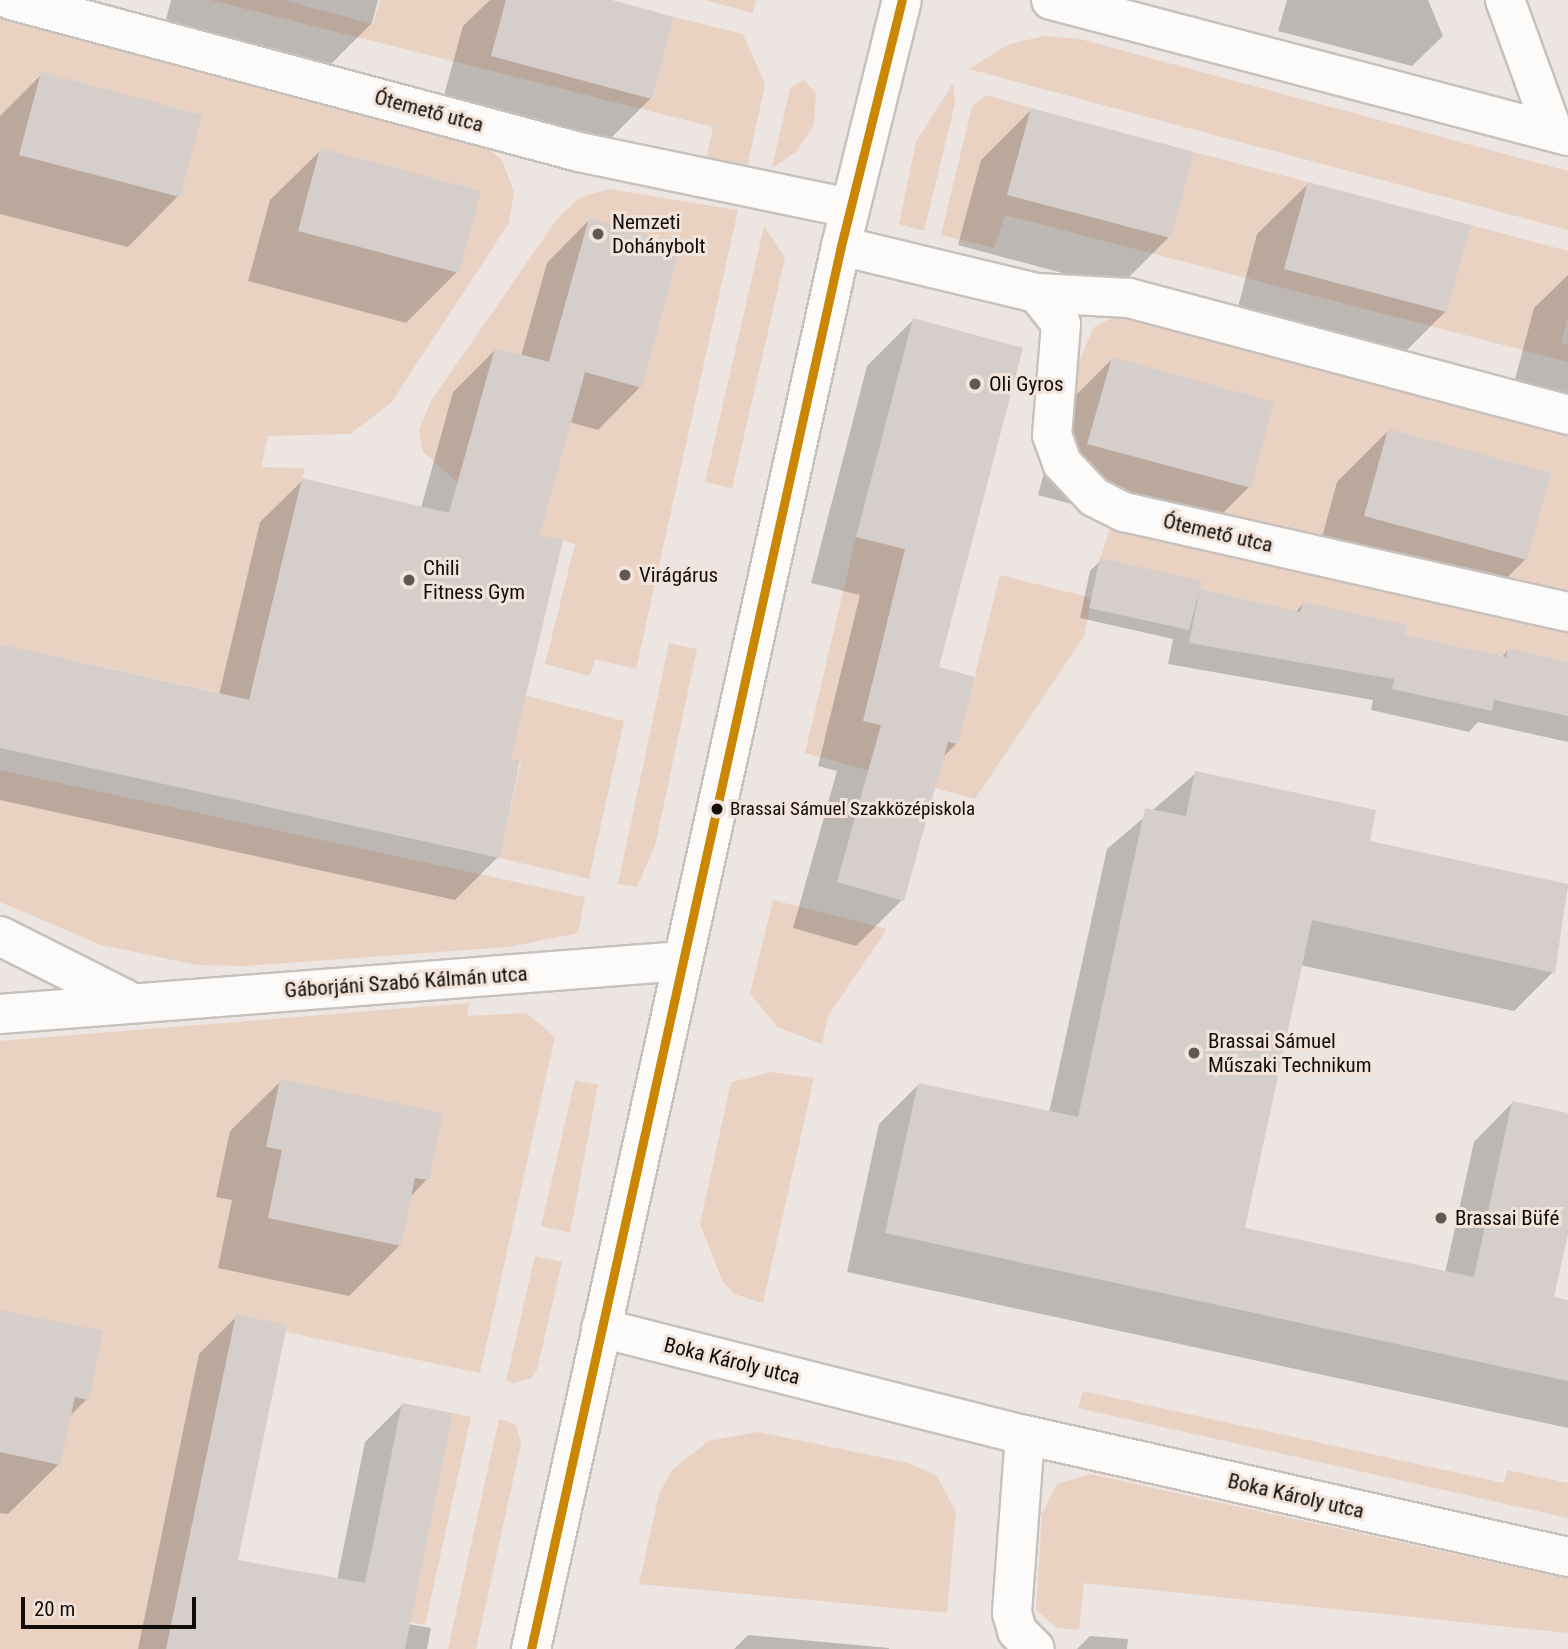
<!DOCTYPE html>
<html>
<head>
<meta charset="utf-8">
<style>
  body { margin:0 }
  #map { position:relative; width:1568px; height:1649px; overflow:hidden; background:#ede5e1; font-family:"Roboto Condensed",sans-serif }
  div>[style] { position:absolute }
  [style*='--x'] { left:calc(var(--x)*1px); top:calc(var(--y)*1px); width:calc(var(--w)*1px); rotate:calc(var(--a)*1deg) }
  .green>* { inset:0; background:#ead2c3 }
  .shadow>* { inset:0; background:#0003 }
  .building>* { inset:0; background:#d5cecb }
  .roads { filter:drop-shadow(2px 0 #c7c1be) drop-shadow(-2px 0 #c7c1be) drop-shadow(0 2px #c7c1be) drop-shadow(0 -2px #c7c1be) }
  .minor>* { height:38px; margin:-19px; padding:0 19px; transform-origin:19px; border-radius:19px; background:#fcfbfa }
  .bus-1>* { height:9px; margin:-4.5px; padding:0 4.5px; transform-origin:4.5px; border-radius:4.5px; background:#c98702 }
  .dots>* { width:19px; height:19px; translate:-50% -50%; box-sizing:border-box; border:4px solid #f3e4db; border-radius:50% }
  span { translate:-50% -50%; white-space:nowrap; text-align:center; line-height:1.15; -webkit-text-stroke:6px #f3e4db; paint-order:stroke }
  .bus-label { font-size:19px; color:#110d09 }
  .left { translate:0 -50%; text-align:left }
  .street-label { font-size:21px; color:#110d09 }
  .poi-label { font-size:21px; color:#110d09 }
  .scale { position:absolute; left:21px; top:1597px; width:175px; height:32px; box-sizing:border-box; border:4px solid #110d09; border-top:0; padding-left:9px; font-size:21px; line-height:24px; white-space:nowrap; color:#110d09; -webkit-text-stroke:5px #f3e4db; paint-order:stroke }
</style>
</head>
<body>
<div id="map">
  <div class="green">
    <i style="clip-path:polygon(210px 0,283px 0,373px 24px,380px 0,506px 0,491px 56px,652px 99px,674px 17px,743px 34px,765px 84px,747px 168px,706px 161px,713px 127px)"></i>
    <i style="clip-path:polygon(704px 0,756px 0,753px 13px)"></i>
    <i style="clip-path:polygon(0 15px,484px 145px,502px 160px,514px 192px,509px 223px,391px 403px,350px 434px,268px 436px,261px 467px,305px 468px,266px 628px,624px 721px,589px 879px,500px 858px,521px 760px,0 644px)"></i>
    <i style="clip-path:polygon(1044px 36px,1080px 39px,1568px 171px,1568px 230px,969px 69px,1009px 44px)"></i>
    <i style="clip-path:polygon(804px 80px,816px 93px,814px 125px,797px 151px,772px 168px,790px 88px)"></i>
    <i style="clip-path:polygon(953px 83px,955px 104px,924px 231px,899px 224px,916px 142px)"></i>
    <i style="clip-path:polygon(986px 95px,1031px 108px,1008px 195px,1170px 238px,1194px 152px,1308px 182px,1284px 269px,1447px 312px,1471px 225px,1568px 251px,1568px 316px,1561px 343px,1568px 345px,1568px 362px,1005px 215px,994px 248px,941px 235px,972px 106px)"></i>
    <i style="clip-path:polygon(608px 189px,738px 210px,636px 669px,595px 659px,590px 676px,545px 664px,575px 544px,540px 535px,585px 372px,642px 388px,681px 244px,589px 219px,549px 362px,495px 348px,458px 483px,423px 452px,419px 429px,431px 401px,557px 219px,579px 198px)"></i>
    <i style="clip-path:polygon(764px 226px,785px 258px,732px 488px,705px 482px)"></i>
    <i style="clip-path:polygon(1122px 312px,1568px 429px,1568px 598px,1131px 499px,1096px 481px,1069px 438px,1072px 379px,1093px 328px)"></i>
    <i style="clip-path:polygon(1111px 526px,1568px 627px,1568px 662px,1508px 649px,1506px 657px,1405px 635px,1407px 625px,1303px 603px,1300px 612px,1200px 589px,1100px 558px)"></i>
    <i style="clip-path:polygon(856px 537px,905px 549px,863px 721px,958px 744px,1000px 575px,1092px 598px,1084px 636px,975px 799px,805px 753px)"></i>
    <i style="clip-path:polygon(669px 643px,697px 649px,655px 846px,637px 887px,618px 884px)"></i>
    <i style="clip-path:polygon(0 770px,585px 897px,578px 933px,508px 947px,244px 966px,197px 965px,101px 945px,0 902px)"></i>
    <i style="clip-path:polygon(773px 900px,887px 929px,828px 1016px,822px 1044px,777px 1027px,750px 993px)"></i>
    <i style="clip-path:polygon(469px 1003px,467px 1016px,526px 1013px,555px 1037px,480px 1373px,286px 1332px,287px 1325px,166px 1649px,0 1649px,0 1041px)"></i>
    <i style="clip-path:polygon(772px 1072px,814px 1078px,763px 1303px,734px 1294px,722px 1280px,700px 1224px,731px 1082px)"></i>
    <i style="clip-path:polygon(575px 1080px,598px 1085px,570px 1233px,541px 1226px)"></i>
    <i style="clip-path:polygon(535px 1256px,562px 1262px,537px 1370px,530px 1379px,513px 1383px,506px 1381px)"></i>
    <i style="clip-path:polygon(1083px 1391px,1504px 1483px,1507px 1470px,1568px 1483px,1568px 1518px,1078px 1408px)"></i>
    <i style="clip-path:polygon(453px 1413px,471px 1417px,425px 1625px,388px 1617px,342px 1649px,415px 1598px)"></i>
    <i style="clip-path:polygon(499px 1419px,516px 1424px,521px 1444px,476px 1649px,448px 1649px)"></i>
    <i style="clip-path:polygon(758px 1432px,909px 1463px,937px 1476px,956px 1512px,947px 1613px,639px 1584px,659px 1494px,672px 1470px,708px 1441px)"></i>
    <i style="clip-path:polygon(1090px 1474px,1568px 1579px,1568px 1633px,1084px 1583px,1079px 1630px,1057px 1628px,1036px 1610px,1042px 1513px,1057px 1484px)"></i>
  </div>
  <div class="shadow">
    <i style="clip-path:polygon(171px 0,378px 0,372px 23px,321px 74px,163px 31px)"></i>
    <i style="clip-path:polygon(490px 0,605px 0,651px 98px,600px 149px,441px 106px,463px 26px)"></i>
    <i style="clip-path:polygon(1287px 0,1428px 0,1443px 36px,1412px 66px,1278px 31px)"></i>
    <i style="clip-path:polygon(42px 74px,178px 196px,128px 247px,0 214px,0 116px)"></i>
    <i style="clip-path:polygon(1031px 110px,1169px 237px,1118px 288px,958px 245px,981px 160px)"></i>
    <i style="clip-path:polygon(321px 150px,457px 272px,406px 323px,248px 281px,270px 200px)"></i>
    <i style="clip-path:polygon(1308px 184px,1446px 311px,1395px 362px,1235px 319px,1257px 234px)"></i>
    <i style="clip-path:polygon(589px 220px,640px 387px,598px 430px,569px 422px,537px 536px,498px 857px,455px 900px,0 800px,0 646px,219px 695px,260px 522px,303px 480px,421px 508px,453px 392px,495px 350px,521px 356px,547px 263px)"></i>
    <i style="clip-path:polygon(1568px 275px,1568px 409px,1511px 394px,1534px 308px)"></i>
    <i style="clip-path:polygon(913px 320px,937px 669px,957px 743px,942px 758px,902px 900px,856px 946px,793px 928px,837px 771px,818px 766px,860px 595px,811px 583px,867px 366px)"></i>
    <i style="clip-path:polygon(1112px 359px,1249px 487px,1198px 538px,1038px 495px,1061px 410px)"></i>
    <i style="clip-path:polygon(1388px 431px,1526px 559px,1475px 609px,1314px 567px,1337px 482px)"></i>
    <i style="clip-path:polygon(1101px 560px,1196px 596px,1201px 591px,1295px 613px,1303px 604px,1403px 637px,1501px 658px,1508px 650px,1568px 666px,1568px 742px,1478px 722px,1469px 732px,1371px 710px,1373px 700px,1168px 664px,1173px 639px,1080px 618px,1090px 571px)"></i>
    <i style="clip-path:polygon(1196px 773px,1367px 842px,1568px 886px,1553px 972px,1514px 1011px,1300px 965px,1243px 1230px,1445px 1273px,1474px 1142px,1513px 1102px,1568px 1115px,1568px 1226px,1552px 1298px,1568px 1302px,1568px 1428px,847px 1272px,879px 1124px,918px 1085px,1049px 1113px,1107px 849px)"></i>
    <i style="clip-path:polygon(281px 1081px,427px 1179px,410px 1197px,399px 1246px,349px 1296px,218px 1268px,232px 1200px,216px 1197px,230px 1131px)"></i>
    <i style="clip-path:polygon(0 1312px,87px 1399px,69px 1417px,59px 1464px,8px 1514px,0 1513px)"></i>
    <i style="clip-path:polygon(237px 1316px,236px 1561px,337px 1580px,365px 1442px,402px 1405px,408px 1624px,431px 1628px,427px 1649px,138px 1649px,199px 1354px)"></i>
    <i style="clip-path:polygon(748px 1635px,889px 1648px,889px 1649px,734px 1649px)"></i>
    <i style="clip-path:polygon(1090px 1636px,1128px 1639px,1127px 1649px,1077px 1649px)"></i>
  </div>
  <div class="building">
    <i style="clip-path:polygon(506px 0,612px 0,674px 17px,652px 99px,491px 56px)"></i>
    <i style="clip-path:polygon(41px 72px,202px 115px,180px 197px,19px 155px)"></i>
    <i style="clip-path:polygon(1031px 108px,1194px 152px,1171px 238px,1007px 195px)"></i>
    <i style="clip-path:polygon(320px 148px,481px 191px,459px 273px,298px 231px)"></i>
    <i style="clip-path:polygon(1308px 182px,1471px 225px,1447px 312px,1284px 269px)"></i>
    <i style="clip-path:polygon(589px 218px,681px 244px,642px 388px,585px 372px,540px 535px,563px 540px,511px 758px,520px 760px,500px 858px,0 748px,0 644px,249px 700px,302px 478px,449px 513px,495px 348px,549px 362px)"></i>
    <i style="clip-path:polygon(913px 318px,1023px 348px,939px 667px,975px 677px,958px 744px,948px 742px,904px 901px,837px 882px,881px 725px,863px 721px,905px 549px,856px 537px)"></i>
    <i style="clip-path:polygon(1112px 357px,1274px 402px,1251px 488px,1087px 444px)"></i>
    <i style="clip-path:polygon(1388px 429px,1551px 473px,1527px 560px,1364px 516px)"></i>
    <i style="clip-path:polygon(1100px 558px,1202px 581px,1189px 630px,1089px 608px)"></i>
    <i style="clip-path:polygon(1200px 589px,1300px 612px,1303px 602px,1407px 625px,1405px 635px,1506px 657px,1508px 648px,1568px 662px,1568px 716px,1494px 700px,1492px 711px,1392px 689px,1394px 679px,1189px 643px)"></i>
    <i style="clip-path:polygon(1195px 771px,1376px 810px,1370px 841px,1568px 884px,1555px 973px,1312px 920px,1245px 1228px,1474px 1277px,1512px 1101px,1568px 1113px,1568px 1234px,1554px 1297px,1568px 1300px,1568px 1381px,885px 1233px,918px 1083px,1078px 1117px,1145px 808px,1186px 816px)"></i>
    <i style="clip-path:polygon(280px 1079px,443px 1113px,429px 1180px,415px 1178px,401px 1246px,268px 1218px,282px 1150px,266px 1147px)"></i>
    <i style="clip-path:polygon(0 1310px,103px 1331px,89px 1400px,75px 1397px,60px 1465px,0 1452px)"></i>
    <i style="clip-path:polygon(236px 1314px,287px 1325px,238px 1560px,365px 1583px,402px 1403px,453px 1413px,405px 1649px,166px 1649px)"></i>
  </div>
  <div class="roads">
    <div class="minor">
      <i style="--x:11;--y:0;--w:588;--a:14.98"></i>
      <i style="--x:579;--y:152;--w:276;--a:11.7"></i>
      <i style="--x:1051;--y:0;--w:535;--a:14.74"></i>
      <i style="--x:1505;--y:0;--w:140;--a:70"></i>
      <i style="--x:841;--y:246;--w:202;--a:13.5"></i>
      <i style="--x:1037;--y:293;--w:92;--a:3.1"></i>
      <i style="--x:1129;--y:298;--w:454;--a:14.9"></i>
      <i style="--x:1037;--y:293;--w:39;--a:52"></i>
      <i style="--x:1061;--y:324;--w:111;--a:94.6"></i>
      <i style="--x:1052;--y:435;--w:30;--a:70"></i>
      <i style="--x:1062;--y:463;--w:47;--a:46.7"></i>
      <i style="--x:1094;--y:497;--w:34;--a:27"></i>
      <i style="--x:1124;--y:512;--w:455;--a:12.7"></i>
      <i style="--x:0;--y:936;--w:140;--a:26.7"></i>
      <i style="--x:0;--y:1014;--w:684;--a:-4.44"></i>
      <i style="--x:601;--y:1328;--w:437;--a:14.2"></i>
      <i style="--x:1025;--y:1435;--w:557;--a:12.66"></i>
      <i style="--x:1025;--y:1435;--w:178;--a:94.2"></i>
      <i style="--x:1012;--y:1613;--w:19;--a:74"></i>
      <i style="--x:1017;--y:1631;--w:25;--a:45"></i>
      <i style="--x:531;--y:1649;--w:1437;--a:-77.54"></i>
      <i style="--x:841;--y:246;--w:253;--a:-76.1"></i>
    </div>
  </div>
  <div class="bus-1">
    <i style="--x:531;--y:1649;--w:1437;--a:-77.54"></i>
    <i style="--x:841;--y:246;--w:253;--a:-76.1"></i>
  </div>
  <div class="dots">
    <i style="left:598px;top:234px;background:#5e5955"></i>
    <i style="left:975px;top:384px;background:#5e5955"></i>
    <i style="left:625px;top:575px;background:#5e5955"></i>
    <i style="left:409px;top:580px;background:#5e5955"></i>
    <i style="left:717px;top:809px;background:#110d09"></i>
    <i style="left:1194px;top:1053px;background:#5e5955"></i>
    <i style="left:1441px;top:1218px;background:#5e5955"></i>
  </div>
  <div class="bus-label">
    <span class="left" style="left:730px;top:809px">Brassai Sámuel Szakközépiskola</span>
  </div>
  <div class="street-label">
    <span style="left:429px;top:111px;rotate:15deg">Ótemető utca</span>
    <span style="left:1218px;top:533px;rotate:13deg">Ótemető utca</span>
    <span style="left:406px;top:982px;rotate:-4deg">Gáborjáni Szabó Kálmán utca</span>
    <span style="left:732px;top:1361px;rotate:14deg">Boka Károly utca</span>
    <span style="left:1296px;top:1496px;rotate:13deg">Boka Károly utca</span>
  </div>
  <div class="poi-label">
    <span class="left" style="left:612px;top:234px">Nemzeti<br>Dohánybolt</span>
    <span class="left" style="left:989px;top:384px">Oli Gyros</span>
    <span class="left" style="left:423px;top:580px">Chili<br>Fitness Gym</span>
    <span class="left" style="left:639px;top:575px">Virágárus</span>
    <span class="left" style="left:1208px;top:1053px">Brassai Sámuel<br>Műszaki Technikum</span>
    <span class="left" style="left:1455px;top:1218px">Brassai Büfé</span>
  </div>
  <div class="scale">20 m</div>
</div>
</body>
</html>
